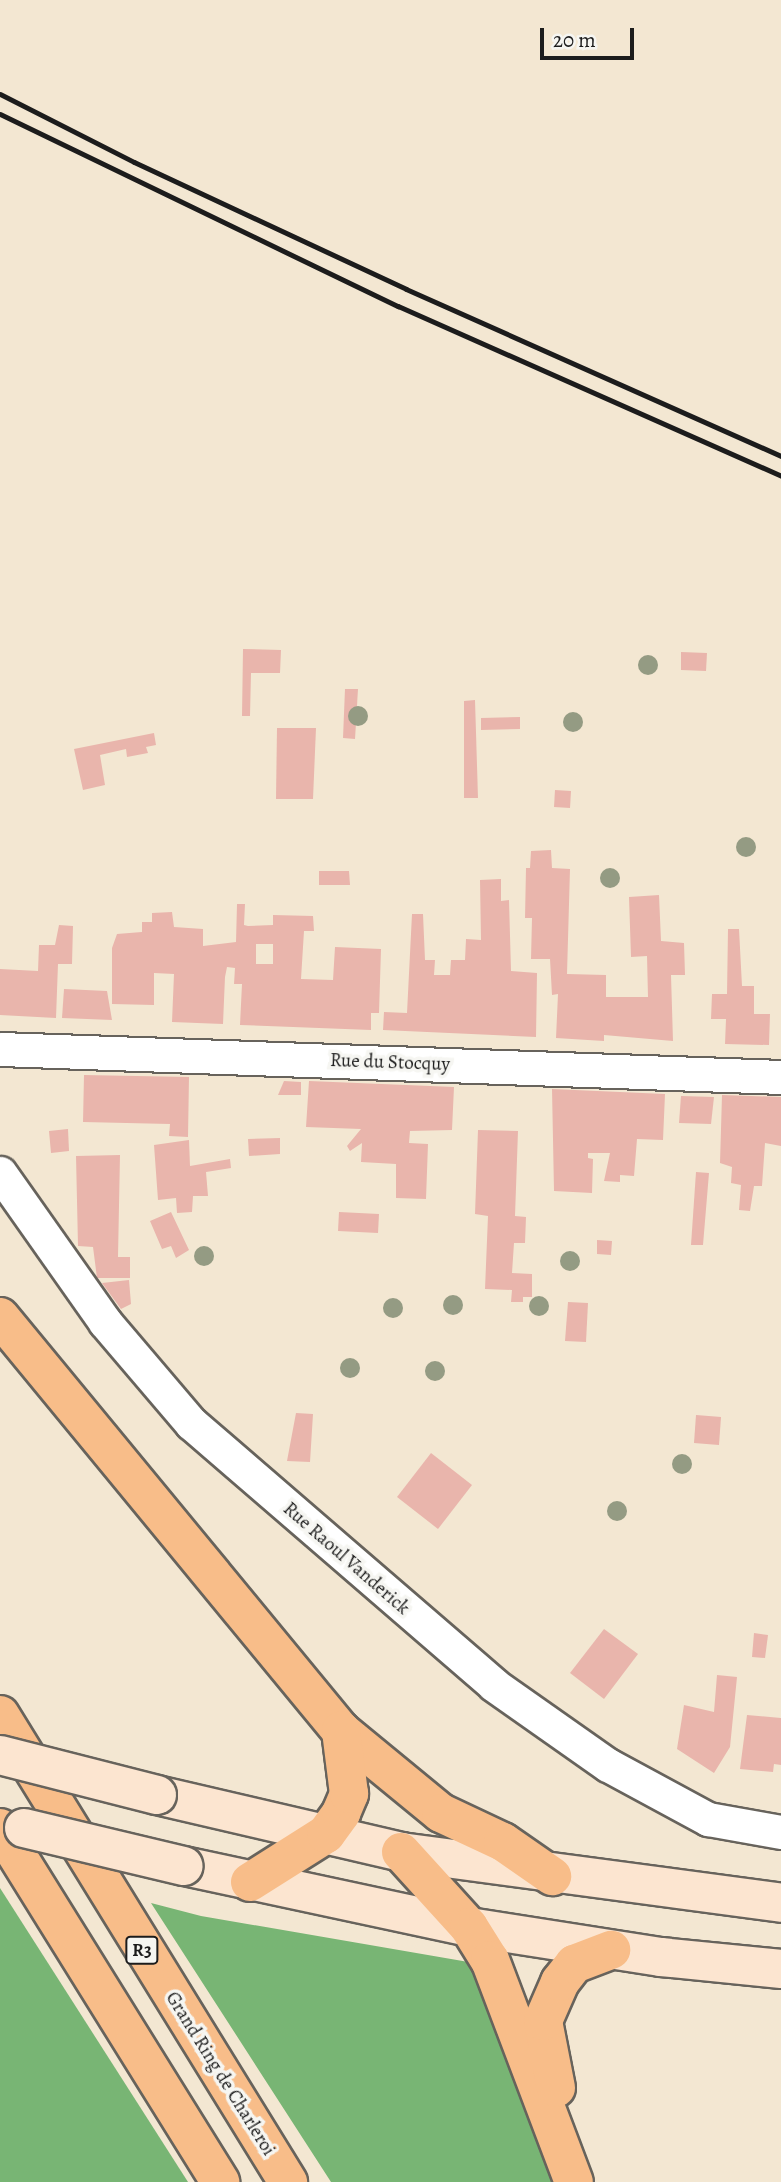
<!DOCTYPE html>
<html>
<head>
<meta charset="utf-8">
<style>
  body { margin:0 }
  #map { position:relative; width:781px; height:2182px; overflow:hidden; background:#f3e7d2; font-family:Alegreya,serif }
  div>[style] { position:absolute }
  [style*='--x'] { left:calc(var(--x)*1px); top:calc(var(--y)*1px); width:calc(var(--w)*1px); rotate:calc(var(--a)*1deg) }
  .forest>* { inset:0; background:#78b574 }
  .building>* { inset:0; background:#e9b5ac }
  .roads { filter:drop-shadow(2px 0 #67635c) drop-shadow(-2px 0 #67635c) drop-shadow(0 2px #67635c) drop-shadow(0 -2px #67635c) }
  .minor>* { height:33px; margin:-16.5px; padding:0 16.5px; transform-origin:16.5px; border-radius:16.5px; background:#fff }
  .secondary>* { height:38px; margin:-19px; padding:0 19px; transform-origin:19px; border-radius:19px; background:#fce5d0 }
  .motorway>* { height:38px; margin:-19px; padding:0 19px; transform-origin:19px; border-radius:19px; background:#f8bd89 }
  .rail>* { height:5px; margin:-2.5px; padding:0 2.5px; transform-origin:2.5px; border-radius:2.5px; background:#1c1c1c }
  .bridges { filter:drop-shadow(2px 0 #67635c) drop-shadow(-2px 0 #67635c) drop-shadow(0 2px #67635c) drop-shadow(0 -2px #67635c) }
  .secondary-bridge>* { height:38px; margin:-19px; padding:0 19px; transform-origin:19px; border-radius:19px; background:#fce5d0 }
  .trees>* { width:20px; height:20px; margin:-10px; border-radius:50%; background:#949b83 }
  span { translate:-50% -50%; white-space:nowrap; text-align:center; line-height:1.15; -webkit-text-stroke:7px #f6f6f2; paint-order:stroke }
  .shield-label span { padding:2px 5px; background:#f6f6f2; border:2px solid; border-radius:5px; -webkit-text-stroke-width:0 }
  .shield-label { font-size:18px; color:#1c1c1c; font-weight:700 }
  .street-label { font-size:19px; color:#1c1c1c }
  .scale { position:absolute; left:540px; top:28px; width:94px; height:32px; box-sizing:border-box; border:4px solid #1c1c1c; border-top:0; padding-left:9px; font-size:21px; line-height:24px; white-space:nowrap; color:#1c1c1c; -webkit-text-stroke:5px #f6f6f2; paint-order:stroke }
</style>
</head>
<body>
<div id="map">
  <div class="forest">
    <i style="clip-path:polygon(0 1888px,188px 2182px,0 2182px)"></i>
    <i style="clip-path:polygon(151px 1903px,201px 1916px,480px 1964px,556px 2182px,331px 2182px)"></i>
  </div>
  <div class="building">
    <i style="clip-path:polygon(243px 649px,281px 650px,280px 673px,251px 673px,250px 716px,242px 716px)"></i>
    <i style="clip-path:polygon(681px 652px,707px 653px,706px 671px,681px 670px)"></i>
    <i style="clip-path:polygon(345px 689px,358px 689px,355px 739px,343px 738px)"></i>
    <i style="clip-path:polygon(475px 700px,478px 798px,464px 798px,464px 701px)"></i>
    <i style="clip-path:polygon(520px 717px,520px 729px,481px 730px,481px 718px)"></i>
    <i style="clip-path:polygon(277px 728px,316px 728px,313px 799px,276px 799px)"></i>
    <i style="clip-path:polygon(154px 733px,156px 745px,146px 747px,148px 753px,127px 757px,126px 749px,100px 755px,105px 785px,83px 790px,74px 749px)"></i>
    <i style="clip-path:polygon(555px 790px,571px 791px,570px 808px,554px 807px)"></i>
    <i style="clip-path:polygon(551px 850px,552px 868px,570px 869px,567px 974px,606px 975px,606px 997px,648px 997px,647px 956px,631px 957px,629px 897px,659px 895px,661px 941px,684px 943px,685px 975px,671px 975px,673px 1041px,604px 1035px,604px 1041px,556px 1038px,558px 994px,552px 995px,550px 959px,531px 959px,532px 918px,525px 918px,526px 868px,530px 868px,531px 851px)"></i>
    <i style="clip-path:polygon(319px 871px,349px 871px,350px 885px,319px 885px)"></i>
    <i style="clip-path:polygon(501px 879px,501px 901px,509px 900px,511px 971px,537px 973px,536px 1037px,383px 1030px,384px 1012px,407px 1013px,412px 914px,423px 914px,425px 960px,435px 960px,434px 975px,450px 975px,451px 960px,465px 960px,466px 939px,481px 940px,480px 880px)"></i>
    <i style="clip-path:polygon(evenodd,237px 904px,245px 904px,244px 925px,248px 926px,273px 925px,273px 915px,313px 916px,314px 931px,304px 931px,301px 979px,333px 980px,335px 947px,381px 949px,379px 1013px,371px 1013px,371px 1030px,240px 1025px,242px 984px,234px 984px,235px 968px,227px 967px,225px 977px,223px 1024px,172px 1022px,174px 974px,154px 973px,154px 1005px,112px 1004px,112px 948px,117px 934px,142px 932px,142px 922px,152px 922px,152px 913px,172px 912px,174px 927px,203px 929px,203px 946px,236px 942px,237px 904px,256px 944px,273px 944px,273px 964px,256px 964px,256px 944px)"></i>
    <i style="clip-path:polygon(59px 925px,73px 926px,72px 964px,58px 964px,56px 1018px,0 1015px,0 969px,38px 971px,39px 945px,55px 945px)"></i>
    <i style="clip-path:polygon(728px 929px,739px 929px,742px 986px,754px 986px,754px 1014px,770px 1014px,769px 1045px,725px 1044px,726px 1019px,711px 1019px,712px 994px,727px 994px)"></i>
    <i style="clip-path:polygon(64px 989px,107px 991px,112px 1020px,62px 1018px)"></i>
    <i style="clip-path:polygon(84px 1075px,189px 1077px,188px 1137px,169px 1136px,170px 1124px,83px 1122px)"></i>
    <i style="clip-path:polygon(284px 1081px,301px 1082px,301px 1095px,278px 1095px)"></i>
    <i style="clip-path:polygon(309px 1081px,454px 1087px,452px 1130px,410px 1131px,409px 1143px,428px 1144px,426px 1199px,396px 1198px,396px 1164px,361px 1162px,362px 1143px,350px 1151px,347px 1146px,361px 1129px,306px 1127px)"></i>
    <i style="clip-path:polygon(552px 1089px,665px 1094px,663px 1140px,637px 1139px,634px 1176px,620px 1175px,620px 1182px,604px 1181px,610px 1153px,588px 1153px,588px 1158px,593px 1159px,592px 1193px,554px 1191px)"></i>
    <i style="clip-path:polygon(722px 1095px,781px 1097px,781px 1146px,765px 1143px,762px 1186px,754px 1186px,750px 1211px,739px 1210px,741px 1185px,731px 1183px,732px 1167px,720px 1163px)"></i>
    <i style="clip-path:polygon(681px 1096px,714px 1097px,711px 1124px,679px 1123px)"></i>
    <i style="clip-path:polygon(68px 1129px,69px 1151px,51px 1153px,49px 1131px)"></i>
    <i style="clip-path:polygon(478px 1130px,518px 1131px,515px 1216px,526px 1217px,525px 1243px,514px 1243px,512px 1273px,532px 1274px,532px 1297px,523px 1297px,523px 1302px,511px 1302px,512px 1290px,485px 1289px,488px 1216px,475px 1214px)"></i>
    <i style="clip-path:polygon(280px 1138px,280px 1154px,249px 1156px,248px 1139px)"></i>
    <i style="clip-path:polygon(189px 1140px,190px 1166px,230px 1159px,231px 1168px,206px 1172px,208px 1196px,193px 1196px,192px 1212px,177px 1213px,176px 1198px,158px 1200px,154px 1145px)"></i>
    <i style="clip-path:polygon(120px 1155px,118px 1257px,130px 1257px,130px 1278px,97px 1278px,93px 1247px,78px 1246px,76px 1156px)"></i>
    <i style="clip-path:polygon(696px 1172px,709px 1173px,703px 1245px,691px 1245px)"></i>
    <i style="clip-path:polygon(171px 1212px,189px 1250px,176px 1258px,171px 1246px,162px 1249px,150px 1221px)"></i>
    <i style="clip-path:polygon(339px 1212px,379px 1214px,378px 1233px,338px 1231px)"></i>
    <i style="clip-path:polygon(597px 1240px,612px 1241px,611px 1255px,597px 1254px)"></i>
    <i style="clip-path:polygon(129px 1280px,131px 1304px,121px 1309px,102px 1283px)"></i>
    <i style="clip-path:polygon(568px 1302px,588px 1303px,586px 1342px,565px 1341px)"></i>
    <i style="clip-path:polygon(296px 1413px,313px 1414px,310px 1462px,287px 1461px)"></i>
    <i style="clip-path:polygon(696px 1415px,721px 1417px,719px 1445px,694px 1443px)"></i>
    <i style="clip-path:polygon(431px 1453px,472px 1485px,438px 1529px,397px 1497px)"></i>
    <i style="clip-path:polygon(604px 1629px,638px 1654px,604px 1699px,570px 1673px)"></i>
    <i style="clip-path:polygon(754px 1633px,768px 1635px,765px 1658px,752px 1657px)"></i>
    <i style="clip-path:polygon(717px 1675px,737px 1677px,730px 1747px,714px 1773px,677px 1749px,684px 1705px,714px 1712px)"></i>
    <i style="clip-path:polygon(747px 1715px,781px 1718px,781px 1765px,774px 1764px,773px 1772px,740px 1769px)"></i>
  </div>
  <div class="roads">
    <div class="minor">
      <i style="--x:0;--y:1049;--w:782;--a:2.05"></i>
      <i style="--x:0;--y:1173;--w:182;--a:54.8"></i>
      <i style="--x:105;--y:1322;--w:133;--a:49.6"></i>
      <i style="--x:191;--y:1423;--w:401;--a:40.8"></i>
      <i style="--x:494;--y:1685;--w:139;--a:35.1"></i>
      <i style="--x:608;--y:1765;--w:114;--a:28.4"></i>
      <i style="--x:708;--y:1819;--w:74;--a:10.1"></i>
    </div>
    <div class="secondary">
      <i style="--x:157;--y:1795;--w:251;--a:13.1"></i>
      <i style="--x:401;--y:1852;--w:383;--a:7.6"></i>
      <i style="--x:184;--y:1866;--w:291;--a:12.1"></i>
      <i style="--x:469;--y:1927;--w:194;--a:8.9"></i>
      <i style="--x:661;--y:1957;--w:121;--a:5.7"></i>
    </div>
    <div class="motorway">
      <i style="--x:0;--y:1317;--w:536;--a:50.52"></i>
      <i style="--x:341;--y:1731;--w:129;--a:39.4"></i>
      <i style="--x:441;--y:1813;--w:68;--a:25.1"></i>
      <i style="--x:503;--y:1842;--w:60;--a:34.8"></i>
      <i style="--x:0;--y:1715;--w:549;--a:58.34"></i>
      <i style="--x:0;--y:1828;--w:417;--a:58.1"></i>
      <i style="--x:401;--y:1852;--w:101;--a:47.8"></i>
      <i style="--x:469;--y:1927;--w:39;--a:58"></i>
      <i style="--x:490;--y:1960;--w:237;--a:69.3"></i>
      <i style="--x:250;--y:1882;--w:90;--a:-32.3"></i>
      <i style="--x:326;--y:1834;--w:26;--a:-54"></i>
      <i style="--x:341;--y:1813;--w:21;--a:-67"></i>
      <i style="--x:349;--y:1794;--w:64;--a:-97.2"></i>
      <i style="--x:556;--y:2088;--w:68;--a:-101"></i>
      <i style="--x:543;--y:2021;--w:43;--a:-66.4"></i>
      <i style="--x:560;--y:1982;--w:23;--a:-52"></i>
      <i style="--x:574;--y:1964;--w:40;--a:-21"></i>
    </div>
  </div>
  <div class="rail">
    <i style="--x:0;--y:94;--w:150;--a:26.9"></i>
    <i style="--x:134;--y:162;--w:300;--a:25"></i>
    <i style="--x:406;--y:289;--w:411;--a:24"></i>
    <i style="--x:0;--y:114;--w:442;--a:25.8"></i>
    <i style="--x:398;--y:306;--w:419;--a:23.9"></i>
  </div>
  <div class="bridges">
    <div class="secondary-bridge">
      <i style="--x:0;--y:1755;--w:162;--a:14.3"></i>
      <i style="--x:24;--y:1828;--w:164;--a:13.4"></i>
    </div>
  </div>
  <div class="trees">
    <i style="left:648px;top:665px"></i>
    <i style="left:358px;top:716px"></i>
    <i style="left:573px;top:722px"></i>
    <i style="left:746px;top:847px"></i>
    <i style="left:610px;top:878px"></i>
    <i style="left:204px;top:1256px"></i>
    <i style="left:570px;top:1261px"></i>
    <i style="left:453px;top:1305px"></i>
    <i style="left:539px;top:1306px"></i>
    <i style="left:393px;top:1308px"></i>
    <i style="left:350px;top:1368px"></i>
    <i style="left:435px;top:1371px"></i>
    <i style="left:682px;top:1464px"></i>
    <i style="left:617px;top:1511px"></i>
  </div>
  <div class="shield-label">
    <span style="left:142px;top:1950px">R3</span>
  </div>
  <div class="street-label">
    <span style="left:390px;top:1063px;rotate:2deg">Rue du Stocquy</span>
    <span style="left:346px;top:1559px;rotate:41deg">Rue Raoul Vanderick</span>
    <span style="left:220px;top:2074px;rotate:58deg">Grand Ring de Charleroi</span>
  </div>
  <div class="scale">20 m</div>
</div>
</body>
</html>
